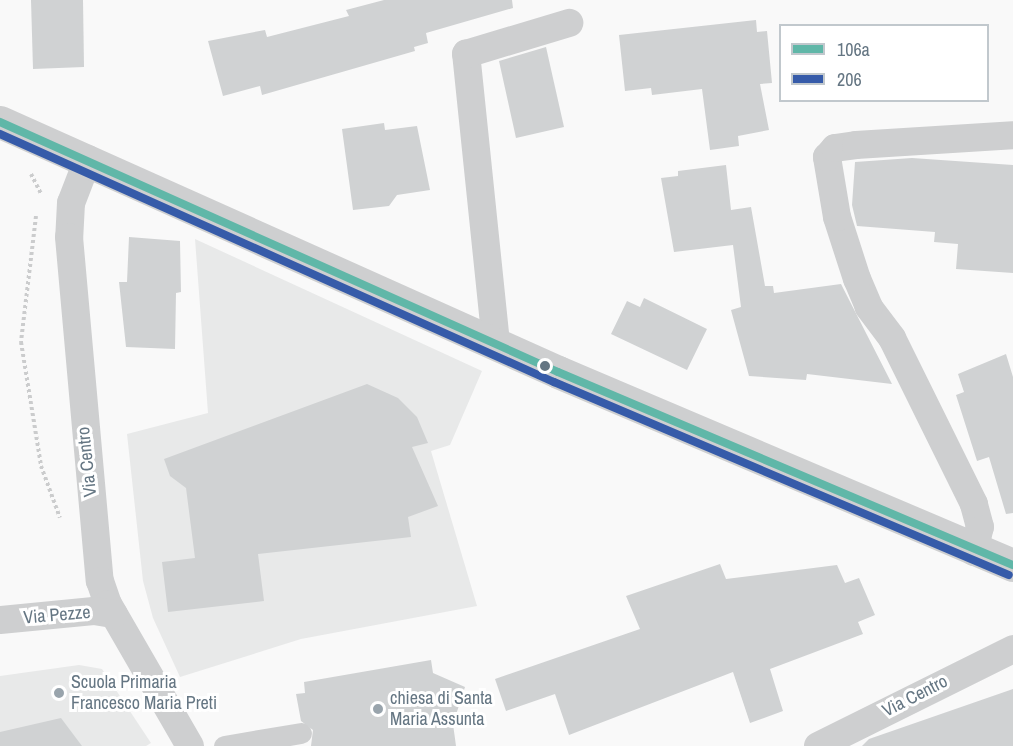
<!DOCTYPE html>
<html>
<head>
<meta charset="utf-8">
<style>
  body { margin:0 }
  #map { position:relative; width:1013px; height:746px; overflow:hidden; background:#f9f9f9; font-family:"Archivo Narrow",sans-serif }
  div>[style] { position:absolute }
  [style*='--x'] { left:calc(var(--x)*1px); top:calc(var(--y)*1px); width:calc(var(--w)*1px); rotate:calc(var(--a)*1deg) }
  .built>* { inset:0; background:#e8e9e9 }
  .building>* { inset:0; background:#d0d2d3 }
  .path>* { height:4px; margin-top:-2px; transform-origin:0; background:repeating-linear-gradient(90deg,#cbcccd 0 3px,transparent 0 6px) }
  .pedestrian>* { height:21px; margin:-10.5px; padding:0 10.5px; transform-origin:10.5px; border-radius:10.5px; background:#cecfd0 }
  .minor>* { height:28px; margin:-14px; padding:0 14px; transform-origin:14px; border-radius:14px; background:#cecfd0 }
  .tertiary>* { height:33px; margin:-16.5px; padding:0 16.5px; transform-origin:16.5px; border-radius:16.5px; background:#cecfd0 }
  .bus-1>* { height:8px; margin:-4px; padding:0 4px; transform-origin:4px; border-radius:4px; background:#60b7a8 }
  .bus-2>* { height:8px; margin:-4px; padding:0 4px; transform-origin:4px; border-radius:4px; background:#365ba9 }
  .dots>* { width:16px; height:16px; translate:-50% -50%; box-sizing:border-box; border:3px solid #fff; border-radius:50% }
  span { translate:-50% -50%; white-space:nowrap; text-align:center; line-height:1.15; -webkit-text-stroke:6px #fff; paint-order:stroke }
  .street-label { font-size:18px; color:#657683 }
  .poi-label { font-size:18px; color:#657683 }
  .left { translate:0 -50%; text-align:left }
  .legend { position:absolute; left:779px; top:24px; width:210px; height:78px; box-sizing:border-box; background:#fff; border:2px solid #c1c8cd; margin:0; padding:8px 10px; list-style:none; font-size:18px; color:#657683 }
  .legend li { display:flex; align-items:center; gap:12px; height:30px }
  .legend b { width:30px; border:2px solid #c1c8cd }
</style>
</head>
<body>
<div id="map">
  <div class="built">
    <i style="clip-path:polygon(195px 239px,482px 371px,450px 445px,431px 451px,477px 606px,301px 639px,180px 677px,153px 618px,143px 581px,127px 434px,208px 413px)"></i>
    <i style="clip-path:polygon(79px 665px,102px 669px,151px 743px,146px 746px,0 746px,0 676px)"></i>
  </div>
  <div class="building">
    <i style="clip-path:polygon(31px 0,83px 0,84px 67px,33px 69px)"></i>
    <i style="clip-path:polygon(384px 0,512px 0,513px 8px,426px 33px,428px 43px,414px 47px,415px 51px,262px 95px,260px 86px,223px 96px,208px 41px,265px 30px,267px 37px,349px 16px,346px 10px)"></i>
    <i style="clip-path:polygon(756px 20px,757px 32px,767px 31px,772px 83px,760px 84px,769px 130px,738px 136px,739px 146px,710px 150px,702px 89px,652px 95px,651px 88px,625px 91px,619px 35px)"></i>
    <i style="clip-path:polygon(546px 47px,564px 127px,516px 138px,499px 61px)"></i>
    <i style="clip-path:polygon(384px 123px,385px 130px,417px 126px,430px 190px,397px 195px,389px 206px,353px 210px,342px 129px)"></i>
    <i style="clip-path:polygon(912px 158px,1013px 165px,1013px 273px,956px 269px,958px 244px,934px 242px,935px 232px,857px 226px,852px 205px,855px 162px)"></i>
    <i style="clip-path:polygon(726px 165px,731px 210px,751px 207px,765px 286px,773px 286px,774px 293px,841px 284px,892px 384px,807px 374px,806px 380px,749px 376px,731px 310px,741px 307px,733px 245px,674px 252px,661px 178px,678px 176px,678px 171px)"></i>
    <i style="clip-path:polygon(129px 237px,180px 241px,181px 292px,176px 293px,175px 349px,126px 347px,119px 282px,127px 282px)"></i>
    <i style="clip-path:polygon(644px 298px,707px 329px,687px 370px,611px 334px,627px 301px,640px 307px)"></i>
    <i style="clip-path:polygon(1006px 354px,1013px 377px,1013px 513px,1006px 514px,989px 457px,977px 461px,956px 395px,964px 392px,958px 374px)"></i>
    <i style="clip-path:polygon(367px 384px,398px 398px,417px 417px,428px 443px,412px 447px,438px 506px,408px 517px,411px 537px,258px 554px,264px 601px,168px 612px,162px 562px,195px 558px,186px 488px,170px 476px,164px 459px)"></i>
    <i style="clip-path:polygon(720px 564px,726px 579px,837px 565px,845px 583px,859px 578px,875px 615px,858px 622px,863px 634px,770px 669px,783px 711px,750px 723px,733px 672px,569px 735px,555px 694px,506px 711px,495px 679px,640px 629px,626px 596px)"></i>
    <i style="clip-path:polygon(431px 660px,433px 673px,465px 687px,453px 724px,456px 746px,311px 746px,313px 730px,301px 721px,296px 694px,305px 693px,304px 682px)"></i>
    <i style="clip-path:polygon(1013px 689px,1013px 746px,862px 746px,869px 739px)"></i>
    <i style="clip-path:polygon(61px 718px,82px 746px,0 746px,0 732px)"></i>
  </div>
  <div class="path">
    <i style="--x:31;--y:174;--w:22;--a:63"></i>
    <i style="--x:36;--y:216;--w:127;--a:96.8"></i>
    <i style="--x:21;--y:342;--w:126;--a:80.8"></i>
    <i style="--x:41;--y:466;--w:55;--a:69.9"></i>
  </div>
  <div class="pedestrian">
    <i style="--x:224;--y:746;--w:78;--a:-9.6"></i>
  </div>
  <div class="minor">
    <i style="--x:88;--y:159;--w:47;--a:111.1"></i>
    <i style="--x:71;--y:203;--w:34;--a:93"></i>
    <i style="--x:69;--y:237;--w:345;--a:84.9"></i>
    <i style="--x:100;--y:581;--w:24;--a:71"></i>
    <i style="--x:108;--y:604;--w:164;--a:60"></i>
    <i style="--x:496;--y:343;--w:291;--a:-95.9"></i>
    <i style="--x:466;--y:54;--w:108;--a:-16.8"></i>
    <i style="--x:974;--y:552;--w:26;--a:-77"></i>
    <i style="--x:980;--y:527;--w:24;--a:-105"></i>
    <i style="--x:974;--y:504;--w:185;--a:-116.3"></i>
    <i style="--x:892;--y:338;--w:39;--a:-127"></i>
    <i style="--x:869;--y:307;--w:30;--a:-113"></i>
    <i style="--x:857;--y:279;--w:65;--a:-107.9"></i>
    <i style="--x:837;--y:217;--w:61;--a:-99.5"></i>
    <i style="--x:827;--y:157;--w:12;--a:-48"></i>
    <i style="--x:835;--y:148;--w:21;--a:-8"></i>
    <i style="--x:856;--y:145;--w:157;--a:-3.6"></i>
    <i style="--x:0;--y:620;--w:94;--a:-5.5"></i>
    <i style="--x:94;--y:611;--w:20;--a:9"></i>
    <i style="--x:818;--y:746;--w:218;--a:-26.4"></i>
  </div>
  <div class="tertiary">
    <i style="--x:0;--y:122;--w:611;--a:24.13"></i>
    <i style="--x:558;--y:372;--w:494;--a:23"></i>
  </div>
  <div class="bus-1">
    <i style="--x:0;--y:122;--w:611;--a:24.13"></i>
    <i style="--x:558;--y:372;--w:494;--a:23"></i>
  </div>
  <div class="bus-2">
    <i style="--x:0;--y:134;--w:607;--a:24.12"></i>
    <i style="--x:554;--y:382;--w:494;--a:23"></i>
  </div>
  <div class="dots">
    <i style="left:545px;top:366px;background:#657683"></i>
    <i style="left:59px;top:693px;background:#99a4ac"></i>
    <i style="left:378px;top:709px;background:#99a4ac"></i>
  </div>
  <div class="street-label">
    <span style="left:87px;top:462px;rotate:-96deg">Via Centro</span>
    <span style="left:57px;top:615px;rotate:-5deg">Via Pezze</span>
    <span style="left:915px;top:696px;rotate:-27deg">Via Centro</span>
  </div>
  <div class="poi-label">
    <span class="left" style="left:71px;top:693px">Scuola Primaria<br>Francesco Maria Preti</span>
    <span class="left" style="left:390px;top:709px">chiesa di Santa<br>Maria Assunta</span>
  </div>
  <ul class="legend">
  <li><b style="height:8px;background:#60b7a8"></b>106a</li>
  <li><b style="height:8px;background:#365ba9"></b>206</li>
  </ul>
</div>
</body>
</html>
